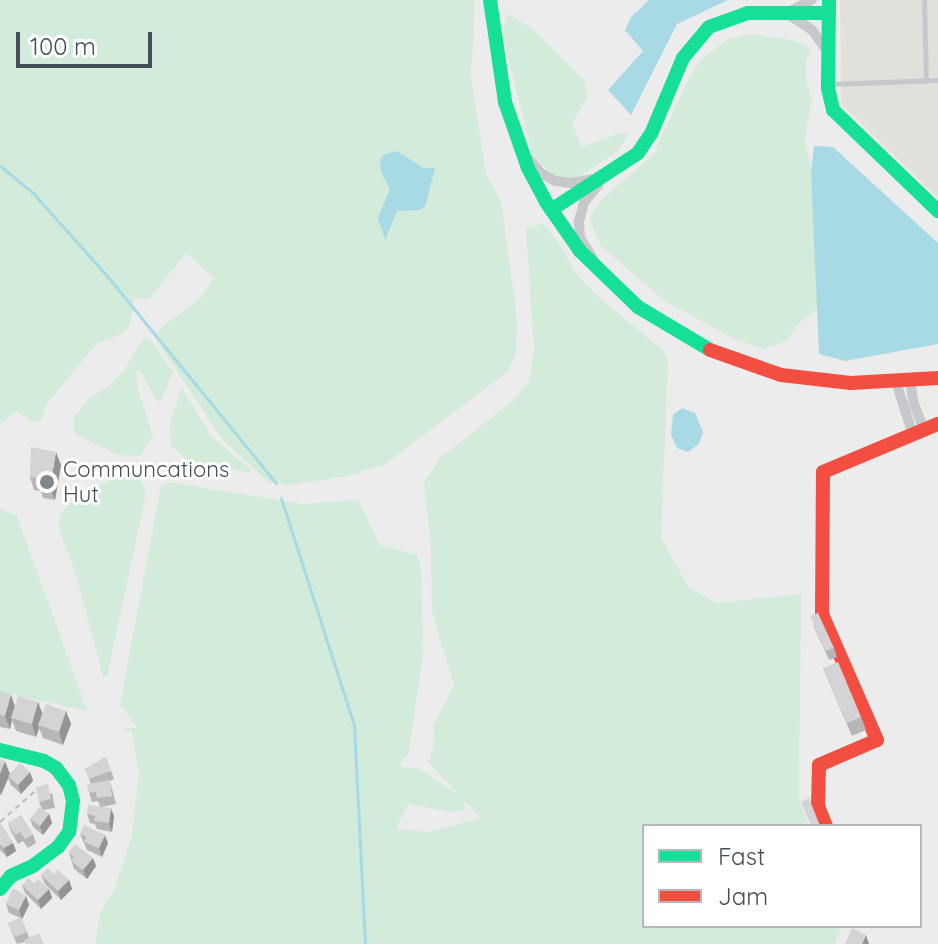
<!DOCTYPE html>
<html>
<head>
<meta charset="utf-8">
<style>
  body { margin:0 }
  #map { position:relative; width:938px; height:944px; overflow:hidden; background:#edecec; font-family:Quicksand,sans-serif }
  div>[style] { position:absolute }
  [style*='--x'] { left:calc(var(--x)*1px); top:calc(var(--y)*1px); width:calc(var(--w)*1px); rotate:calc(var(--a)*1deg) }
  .commercial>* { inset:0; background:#e2e0da }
  .green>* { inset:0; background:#d2ebda }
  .water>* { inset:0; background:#a8dae6 }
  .stream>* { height:3px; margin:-1.5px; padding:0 1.5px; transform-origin:1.5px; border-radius:1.5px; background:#a8dae6 }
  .path>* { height:2px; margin-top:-1px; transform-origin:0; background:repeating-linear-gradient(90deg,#b5c0bc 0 6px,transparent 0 10px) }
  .lane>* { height:5px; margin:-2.5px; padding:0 2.5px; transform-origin:2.5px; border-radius:2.5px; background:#c6c8cb }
  .street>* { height:10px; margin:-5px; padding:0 5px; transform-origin:5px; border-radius:5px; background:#c6c8cb }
  .fast>* { height:14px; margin:-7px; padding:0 7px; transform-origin:7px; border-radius:7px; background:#16e098 }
  .jam>* { height:14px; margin:-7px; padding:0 7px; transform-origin:7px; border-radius:7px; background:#f24e42 }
  .wall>* { inset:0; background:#b6b6b8 }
  .shaded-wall>* { inset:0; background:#949496 }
  .building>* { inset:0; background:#d4d4d6 }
  .dots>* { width:22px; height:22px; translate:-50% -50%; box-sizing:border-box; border:4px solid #fff; border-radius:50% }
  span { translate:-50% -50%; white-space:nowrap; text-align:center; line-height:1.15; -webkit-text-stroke:6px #fff; paint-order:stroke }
  .poi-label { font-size:22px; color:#454f57 }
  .left { translate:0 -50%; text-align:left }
  .legend { position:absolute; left:642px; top:824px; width:280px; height:104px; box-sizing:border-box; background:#fff; border:2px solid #b5b9bc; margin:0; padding:10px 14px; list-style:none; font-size:24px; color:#454f57 }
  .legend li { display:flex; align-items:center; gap:16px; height:40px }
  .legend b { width:40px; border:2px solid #b5b9bc }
  .scale { position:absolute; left:16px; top:32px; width:136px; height:36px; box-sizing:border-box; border:4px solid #454f57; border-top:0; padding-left:10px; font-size:24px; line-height:28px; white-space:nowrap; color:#454f57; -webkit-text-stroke:6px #fff; paint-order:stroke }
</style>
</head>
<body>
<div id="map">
  <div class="commercial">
    <i style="clip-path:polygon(840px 0,938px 0,938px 198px,841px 104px)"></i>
  </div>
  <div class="green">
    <i style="clip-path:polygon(0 0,475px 0,471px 77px,486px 174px,501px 201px,517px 320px,516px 354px,506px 373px,384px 465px,343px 477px,287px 485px,268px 482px,222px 439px,154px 337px,163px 326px,201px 298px,214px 278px,186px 253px,149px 299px,139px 299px,135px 295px,130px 324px,124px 333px,96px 344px,46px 405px,42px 419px,34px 423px,17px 411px,0 424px)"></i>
    <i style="clip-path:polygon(508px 14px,534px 30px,584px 80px,588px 97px,572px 123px,582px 147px,620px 133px,628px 135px,617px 152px,578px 177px,571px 179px,553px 176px,532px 154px,502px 32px)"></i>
    <i style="clip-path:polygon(749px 34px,792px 40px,808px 47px,811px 53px,806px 61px,806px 80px,812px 98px,805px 137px,811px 172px,818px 308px,798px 324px,786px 341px,764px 349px,735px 339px,666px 302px,601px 246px,589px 218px,602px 199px,653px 155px,689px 78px,702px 59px,727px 40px)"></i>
    <i style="clip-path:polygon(evenodd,543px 223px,564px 251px,574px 271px,597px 296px,664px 351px,668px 360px,661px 538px,689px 588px,716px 603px,801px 594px,799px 800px,809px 826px,644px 826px,644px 926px,842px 926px,835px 944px,95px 944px,100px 913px,115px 888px,132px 835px,139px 774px,132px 732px,123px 728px,137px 728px,120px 704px,161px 486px,169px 482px,302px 504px,358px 500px,380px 545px,417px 555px,421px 569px,423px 653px,409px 752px,399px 766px,419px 769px,459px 795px,428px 762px,434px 744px,433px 726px,454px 685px,432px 612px,431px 544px,424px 483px,440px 458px,513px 401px,529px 380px,534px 351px,526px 229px,543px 223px,463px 799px,481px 818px,428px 832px,396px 829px,408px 804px,451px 812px,466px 810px,463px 799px)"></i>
    <i style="clip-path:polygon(144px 337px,150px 339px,173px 372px,161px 401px,157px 401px,140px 371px,136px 372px,139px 394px,153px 435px,141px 456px,118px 455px,79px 436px,74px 431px,74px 417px,90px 397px,108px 387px,123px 372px)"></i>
    <i style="clip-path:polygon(182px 388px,211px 436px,251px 470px,249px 473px,201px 464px,185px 458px,171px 446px,170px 421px)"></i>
    <i style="clip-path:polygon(125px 475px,139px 477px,146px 493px,118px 626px,107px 676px,103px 677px,77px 578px,58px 526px,61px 513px,82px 491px)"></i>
    <i style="clip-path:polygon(0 509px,17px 516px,87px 711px,0 692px)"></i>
  </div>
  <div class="water">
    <i style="clip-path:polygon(649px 0,728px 0,677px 24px,631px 115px,608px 90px,643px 51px,625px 30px,631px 17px)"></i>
    <i style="clip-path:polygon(814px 146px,833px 147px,938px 243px,938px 344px,845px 361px,819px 354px,811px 172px)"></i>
    <i style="clip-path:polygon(397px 151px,423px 168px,435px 168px,425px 207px,419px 210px,397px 211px,385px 240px,378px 218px,390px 189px,381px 172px,380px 159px,385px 154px)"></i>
    <i style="clip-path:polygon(682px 408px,695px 413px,703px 432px,699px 444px,688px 452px,677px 448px,671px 435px,673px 415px)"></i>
  </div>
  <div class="stream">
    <i style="--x:0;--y:166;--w:41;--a:39.1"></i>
    <i style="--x:32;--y:192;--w:114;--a:48.2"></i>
    <i style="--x:108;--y:277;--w:266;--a:50.8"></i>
    <i style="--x:281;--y:498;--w:239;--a:72.2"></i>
    <i style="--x:354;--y:726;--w:218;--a:87.1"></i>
  </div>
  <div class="path">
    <i style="--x:0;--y:822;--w:48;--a:-41.6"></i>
  </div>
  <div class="lane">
    <i style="--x:924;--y:0;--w:81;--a:88.6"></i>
    <i style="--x:831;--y:84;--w:107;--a:-2.1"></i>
  </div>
  <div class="street">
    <i style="--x:792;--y:10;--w:22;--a:-27"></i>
    <i style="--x:788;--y:14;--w:29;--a:34"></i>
    <i style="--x:812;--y:30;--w:27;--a:54"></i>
    <i style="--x:527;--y:157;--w:21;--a:49"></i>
    <i style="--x:541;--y:173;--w:16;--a:30"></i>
    <i style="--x:555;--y:181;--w:16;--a:7"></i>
    <i style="--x:571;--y:183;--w:22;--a:-10"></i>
    <i style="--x:593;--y:259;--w:26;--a:-121"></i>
    <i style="--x:580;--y:237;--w:16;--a:-94"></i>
    <i style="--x:579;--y:221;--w:20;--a:-75"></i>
    <i style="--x:584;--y:202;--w:23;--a:-50"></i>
    <i style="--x:910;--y:380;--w:24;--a:81"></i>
    <i style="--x:914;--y:404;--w:28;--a:69"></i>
    <i style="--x:896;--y:382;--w:56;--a:72.2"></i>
  </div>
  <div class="fast">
    <i style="--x:490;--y:0;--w:103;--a:81.6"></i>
    <i style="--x:505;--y:102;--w:70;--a:70.8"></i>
    <i style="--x:528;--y:168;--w:38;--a:62"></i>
    <i style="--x:546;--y:202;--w:60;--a:55.2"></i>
    <i style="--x:580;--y:251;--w:81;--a:44"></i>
    <i style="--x:638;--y:307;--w:84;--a:30.8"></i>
    <i style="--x:829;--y:0;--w:88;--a:90.7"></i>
    <i style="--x:828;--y:88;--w:23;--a:77"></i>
    <i style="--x:833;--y:110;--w:146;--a:43.9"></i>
    <i style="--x:551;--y:210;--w:104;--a:-33.2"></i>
    <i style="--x:638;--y:153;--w:23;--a:-56"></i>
    <i style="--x:651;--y:134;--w:82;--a:-67.2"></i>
    <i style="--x:683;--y:58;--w:40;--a:-50"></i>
    <i style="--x:709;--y:27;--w:41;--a:-19.7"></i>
    <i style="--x:748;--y:13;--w:81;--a:0"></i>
    <i style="--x:0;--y:750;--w:45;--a:14"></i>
    <i style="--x:44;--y:761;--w:14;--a:30"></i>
    <i style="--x:56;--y:768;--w:21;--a:53"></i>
    <i style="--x:69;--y:785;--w:16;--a:76"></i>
    <i style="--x:73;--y:801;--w:31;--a:97"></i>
    <i style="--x:69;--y:832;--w:19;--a:126"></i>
    <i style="--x:58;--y:847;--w:31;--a:143"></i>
    <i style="--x:33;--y:866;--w:24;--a:156"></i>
    <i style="--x:11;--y:876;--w:17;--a:130"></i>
  </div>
  <div class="jam">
    <i style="--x:710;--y:350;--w:75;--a:19.4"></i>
    <i style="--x:781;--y:375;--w:70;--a:6.5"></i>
    <i style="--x:851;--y:383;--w:87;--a:-3.3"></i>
    <i style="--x:826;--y:826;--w:22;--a:-112"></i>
    <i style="--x:818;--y:806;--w:41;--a:-88.6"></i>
    <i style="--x:819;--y:765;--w:63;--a:-23.3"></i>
    <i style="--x:877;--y:740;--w:137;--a:-113.6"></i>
    <i style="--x:822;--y:614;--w:142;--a:-89.6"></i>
    <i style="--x:823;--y:472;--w:125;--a:-22.7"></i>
  </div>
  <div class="wall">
    <i style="clip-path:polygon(61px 465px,55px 500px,43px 498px,41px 491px,34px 490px,30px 477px)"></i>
    <i style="clip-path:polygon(813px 625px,834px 648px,837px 657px,829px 660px)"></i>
    <i style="clip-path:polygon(823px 668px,861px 717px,866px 730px,852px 736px)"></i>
    <i style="clip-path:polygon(0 692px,11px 695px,15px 706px,38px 702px,42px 713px,66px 711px,71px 724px,63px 745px,43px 738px,39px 728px,36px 737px,16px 731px,12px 720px,10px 729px,0 727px)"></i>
    <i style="clip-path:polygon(106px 757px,114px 779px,110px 781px,116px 804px,102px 807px,114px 816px,112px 832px,97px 829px,95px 824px,90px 823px,87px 814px,100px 806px,98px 801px,92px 802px,89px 793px,91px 784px,85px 769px)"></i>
    <i style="clip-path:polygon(0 759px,10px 774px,30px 772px,33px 781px,21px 794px,11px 785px,8px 778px,1px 795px,0 794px)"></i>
    <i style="clip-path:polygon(52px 793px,55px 808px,43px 810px,49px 814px,52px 823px,43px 835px,33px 827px,30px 819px,42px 809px,39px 802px)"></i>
    <i style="clip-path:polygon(0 823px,13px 843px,16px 851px,7px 857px,0 850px)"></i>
    <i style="clip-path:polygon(8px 823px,33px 834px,36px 843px,28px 848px,23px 841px,18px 844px,11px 831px)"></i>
    <i style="clip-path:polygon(80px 834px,108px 843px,102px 857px,87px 850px)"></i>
    <i style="clip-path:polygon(69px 852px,93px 858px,96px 866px,87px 879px,74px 869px)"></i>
    <i style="clip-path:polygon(54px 874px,69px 880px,72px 889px,61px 900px,45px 884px,41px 875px)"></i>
    <i style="clip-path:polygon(34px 883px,49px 889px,52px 898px,41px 909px,25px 893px,22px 885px)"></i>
    <i style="clip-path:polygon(26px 896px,29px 905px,22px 919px,21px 918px,29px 937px,25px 942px,17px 944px,8px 923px,21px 918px,9px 913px,6px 904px)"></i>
  </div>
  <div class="shaded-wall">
    <i style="clip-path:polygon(56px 452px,61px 465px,55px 500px,50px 487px)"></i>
    <i style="clip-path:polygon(11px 695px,15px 708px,11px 718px,12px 720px,10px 729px,5px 716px)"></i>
    <i style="clip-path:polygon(38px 702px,43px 715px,38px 725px,39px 728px,36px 737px,32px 724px)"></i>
    <i style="clip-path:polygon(66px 711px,71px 724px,63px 745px,59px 732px)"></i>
    <i style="clip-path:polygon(5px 761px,10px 774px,1px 795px,0 791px,0 774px)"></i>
    <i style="clip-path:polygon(30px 772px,33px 781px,21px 794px,18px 785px)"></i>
    <i style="clip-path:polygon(111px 808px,114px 816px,112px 832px,109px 823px)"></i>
    <i style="clip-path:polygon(49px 814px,52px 823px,43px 835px,40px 826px)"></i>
    <i style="clip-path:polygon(105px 835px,108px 843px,102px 857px,99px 848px)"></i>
    <i style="clip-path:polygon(13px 843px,16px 851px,7px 857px,4px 848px)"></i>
    <i style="clip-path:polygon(93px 858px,96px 866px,87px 879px,83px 870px)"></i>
    <i style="clip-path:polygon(69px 880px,72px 889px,61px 900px,58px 891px)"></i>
    <i style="clip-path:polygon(49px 889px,52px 898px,41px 909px,38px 900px)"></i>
    <i style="clip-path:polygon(26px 896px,29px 905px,22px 919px,19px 910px)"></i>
    <i style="clip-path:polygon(866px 935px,869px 944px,862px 944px)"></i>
  </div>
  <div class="building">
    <i style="clip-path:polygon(31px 447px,56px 452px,50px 487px,39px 485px,40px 479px,30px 477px)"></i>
    <i style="clip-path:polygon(818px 613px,834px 648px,825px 651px,810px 616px)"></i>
    <i style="clip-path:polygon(838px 662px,861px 717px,847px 723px,823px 668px)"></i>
    <i style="clip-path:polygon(0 692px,11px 695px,5px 716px,0 715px)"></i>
    <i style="clip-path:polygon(18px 696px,38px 702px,32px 724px,11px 718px)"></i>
    <i style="clip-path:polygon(46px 704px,66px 711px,59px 732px,38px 725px)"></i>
    <i style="clip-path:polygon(106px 757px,111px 771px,89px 779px,85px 769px)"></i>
    <i style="clip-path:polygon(0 759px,5px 761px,0 774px)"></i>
    <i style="clip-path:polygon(20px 763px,30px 772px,18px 785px,8px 776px)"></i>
    <i style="clip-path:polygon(110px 780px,112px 796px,97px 798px,96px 792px,89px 793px,87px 784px)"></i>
    <i style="clip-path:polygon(48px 784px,51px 799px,39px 802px,36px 787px)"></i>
    <i style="clip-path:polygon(809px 798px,820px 826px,811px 826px,801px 802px)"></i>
    <i style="clip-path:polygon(88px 805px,111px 808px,109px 823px,94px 821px,95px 816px,87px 814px)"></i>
    <i style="clip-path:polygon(39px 807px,49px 814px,40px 826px,30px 819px)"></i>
    <i style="clip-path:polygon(21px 815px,33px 834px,25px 839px,20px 832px,15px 835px,8px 823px)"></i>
    <i style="clip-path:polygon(0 823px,13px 843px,4px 848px,0 844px)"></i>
    <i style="clip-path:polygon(84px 825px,105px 835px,99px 848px,84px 842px,86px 837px,80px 834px)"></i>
    <i style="clip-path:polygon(75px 844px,93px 858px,83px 870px,71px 861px,74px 857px,69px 852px)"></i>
    <i style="clip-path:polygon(48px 868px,54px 874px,58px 870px,69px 880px,58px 891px,41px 875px)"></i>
    <i style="clip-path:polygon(29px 878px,34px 883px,38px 879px,49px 889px,38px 900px,22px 885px)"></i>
    <i style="clip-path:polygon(13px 888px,26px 896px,19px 910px,6px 904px)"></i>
    <i style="clip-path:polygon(21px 918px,27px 932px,15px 937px,8px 923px)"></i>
    <i style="clip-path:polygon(852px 928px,866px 935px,862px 944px,845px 944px)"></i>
    <i style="clip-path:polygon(39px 933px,44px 944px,26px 944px,24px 940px)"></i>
  </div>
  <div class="dots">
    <i style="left:47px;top:482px;background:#80868b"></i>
  </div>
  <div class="poi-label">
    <span class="left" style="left:63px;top:482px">Communcations<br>Hut</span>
  </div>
  <ul class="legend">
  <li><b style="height:10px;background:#16e098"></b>Fast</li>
  <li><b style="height:10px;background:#f24e42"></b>Jam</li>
  </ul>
  <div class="scale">100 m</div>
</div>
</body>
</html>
